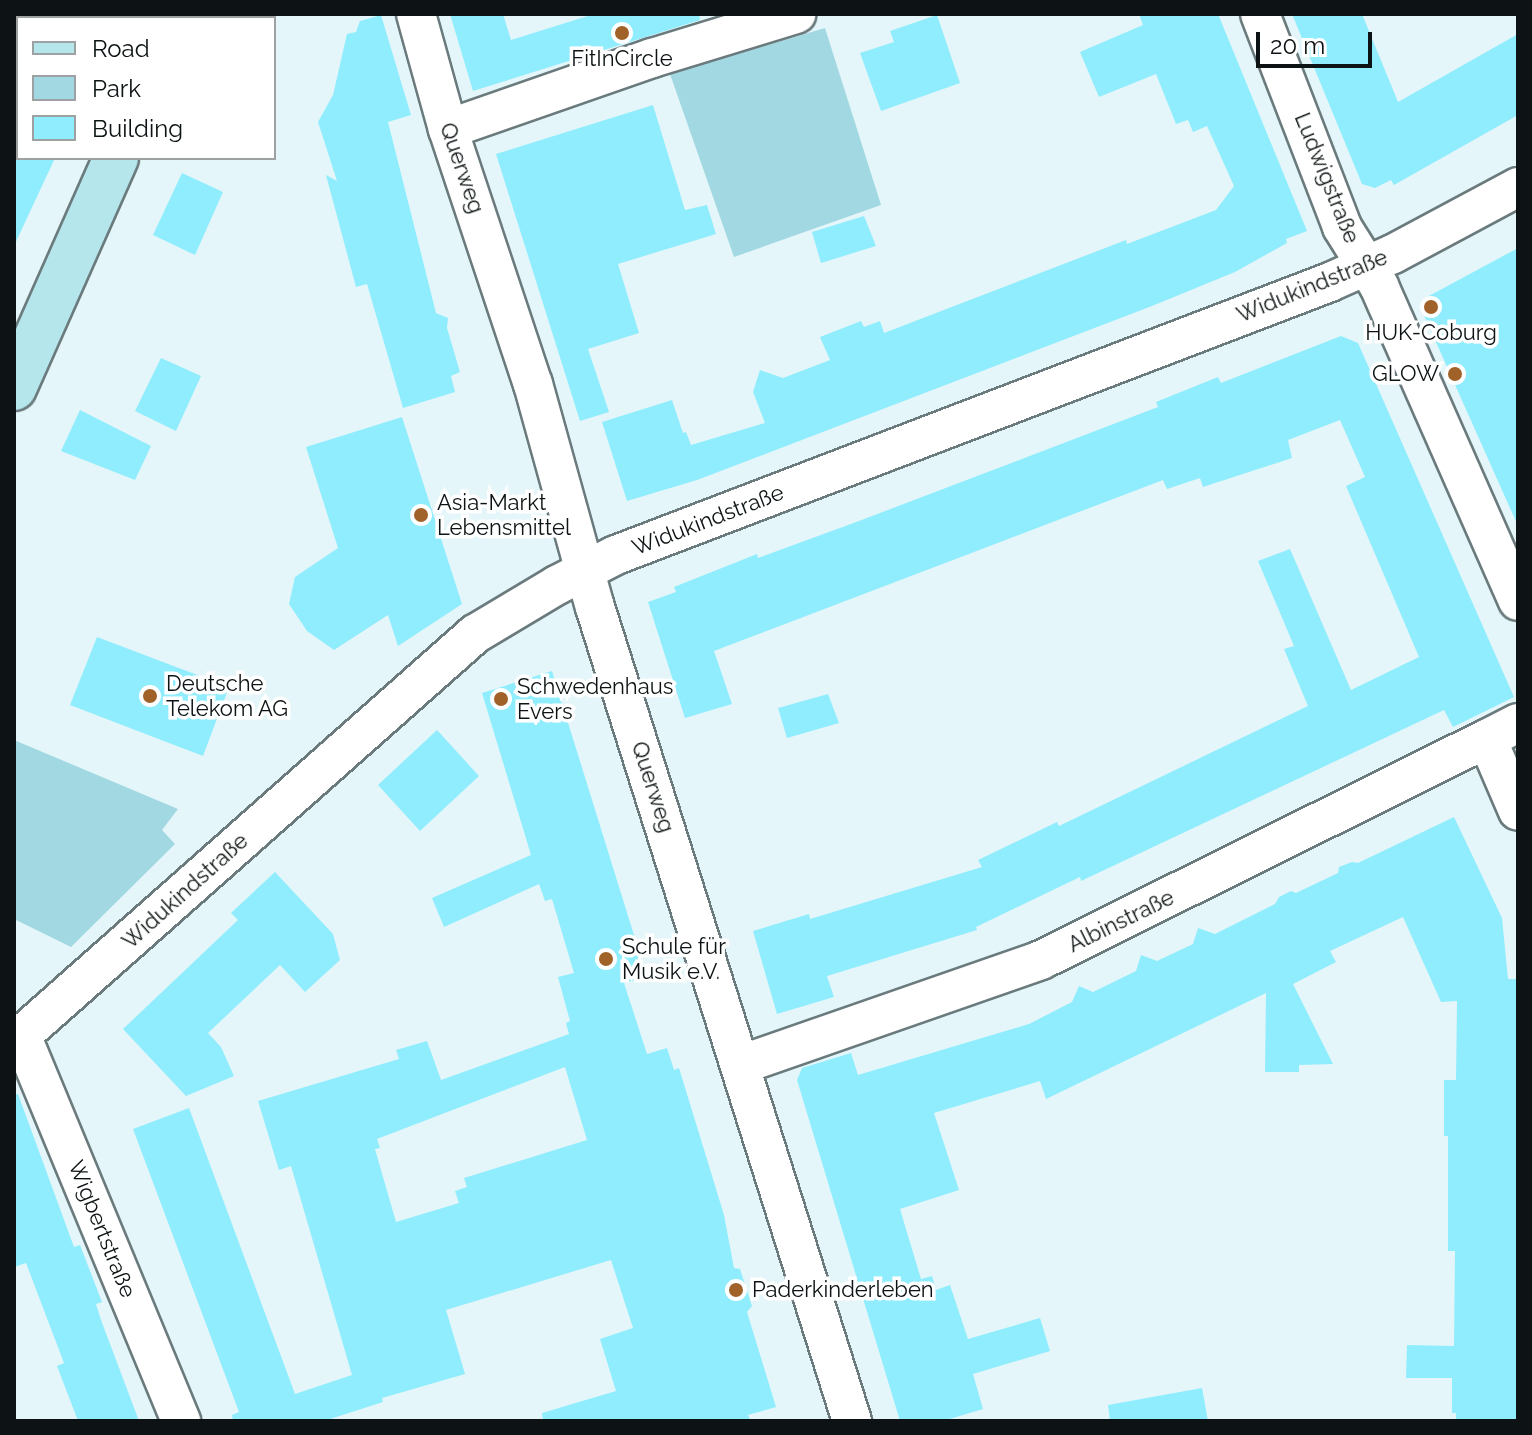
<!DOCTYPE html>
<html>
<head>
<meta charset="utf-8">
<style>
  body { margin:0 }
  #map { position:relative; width:1532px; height:1435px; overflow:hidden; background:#e4f6f9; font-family:Raleway,sans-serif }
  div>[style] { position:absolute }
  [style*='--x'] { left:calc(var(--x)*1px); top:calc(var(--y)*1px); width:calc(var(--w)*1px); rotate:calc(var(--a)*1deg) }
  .green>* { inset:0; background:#a2d8e2 }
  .building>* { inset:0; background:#90edfd }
  .roads { filter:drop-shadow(2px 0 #6a7a7d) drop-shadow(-2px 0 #6a7a7d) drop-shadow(0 2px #6a7a7d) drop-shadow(0 -2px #6a7a7d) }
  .minor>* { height:38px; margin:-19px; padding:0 19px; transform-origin:19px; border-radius:19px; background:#fff }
  .secondary>* { height:44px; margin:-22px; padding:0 22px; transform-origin:22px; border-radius:22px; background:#b4e6ec }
  .dots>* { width:22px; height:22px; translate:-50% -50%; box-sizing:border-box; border:4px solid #fff; border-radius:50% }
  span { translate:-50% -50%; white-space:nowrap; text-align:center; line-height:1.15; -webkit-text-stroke:7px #fff; paint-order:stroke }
  .poi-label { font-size:22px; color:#0d1314 }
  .right { translate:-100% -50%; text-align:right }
  .left { translate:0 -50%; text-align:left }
  .street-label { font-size:22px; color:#0d1314 }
  .frame { position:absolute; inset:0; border:16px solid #0d1314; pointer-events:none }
  .legend { position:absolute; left:16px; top:16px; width:260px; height:144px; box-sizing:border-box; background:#fff; border:2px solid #9ea1a1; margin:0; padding:10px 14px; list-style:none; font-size:24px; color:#0d1314 }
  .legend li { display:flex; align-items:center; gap:16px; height:40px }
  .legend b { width:40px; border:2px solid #9ea1a1 }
  .scale { position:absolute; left:1256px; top:32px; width:116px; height:36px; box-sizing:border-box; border:4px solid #0d1314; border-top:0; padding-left:10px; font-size:24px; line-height:28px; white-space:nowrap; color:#0d1314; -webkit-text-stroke:6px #fff; paint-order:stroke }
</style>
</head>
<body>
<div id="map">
  <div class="green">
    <i style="clip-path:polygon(825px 28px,881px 205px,734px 257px,670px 74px)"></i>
    <i style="clip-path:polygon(14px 740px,178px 809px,162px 830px,175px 844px,71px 947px,14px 919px)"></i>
  </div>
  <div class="building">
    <i style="clip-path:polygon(450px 14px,503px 14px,511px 40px,594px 14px,699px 14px,700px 20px,473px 91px)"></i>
    <i style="clip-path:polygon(1139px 14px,1218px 14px,1307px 231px,1286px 239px,1287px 243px,1235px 272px,1152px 306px,697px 480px,627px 501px,602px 422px,672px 400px,683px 433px,686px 432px,691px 445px,765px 423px,753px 392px,760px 370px,783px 378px,830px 360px,820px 337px,861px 321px,864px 327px,880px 321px,884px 333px,1126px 240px,1127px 244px,1216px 210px,1234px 186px,1207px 126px,1193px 132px,1188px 120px,1176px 124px,1156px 74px,1099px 97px,1080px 52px,1143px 25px)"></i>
    <i style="clip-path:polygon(1292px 14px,1362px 14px,1398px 102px,1518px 34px,1518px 115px,1394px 185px,1391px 180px,1375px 188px,1362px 184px)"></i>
    <i style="clip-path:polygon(381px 15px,411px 115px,388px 122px,436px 313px,448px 318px,447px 328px,460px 372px,451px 376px,455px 392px,403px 408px,367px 284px,356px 287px,326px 175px,337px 181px,318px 122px,333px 95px,347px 34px,356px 32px,360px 21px)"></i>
    <i style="clip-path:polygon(937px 15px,960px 83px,881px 111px,860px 53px,894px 42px,890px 31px)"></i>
    <i style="clip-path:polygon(653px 105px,685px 210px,707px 205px,716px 234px,618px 264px,639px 333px,588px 349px,609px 412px,580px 421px,496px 154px)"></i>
    <i style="clip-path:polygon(14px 158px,55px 158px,14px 246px)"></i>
    <i style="clip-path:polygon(182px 173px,223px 192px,195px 255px,153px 235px)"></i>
    <i style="clip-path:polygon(864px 216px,876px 246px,821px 263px,812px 232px)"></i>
    <i style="clip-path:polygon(1518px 248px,1518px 526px,1423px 313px,1427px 297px)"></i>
    <i style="clip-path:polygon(1341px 336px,1358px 343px,1514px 697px,1453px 727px,1444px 710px,1081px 881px,1080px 877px,976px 927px,977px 930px,827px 976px,834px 997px,777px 1014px,753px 931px,809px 914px,810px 919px,982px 867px,978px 860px,1057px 822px,1059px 826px,1308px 706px,1284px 649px,1294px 646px,1258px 561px,1290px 549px,1351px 690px,1419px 657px,1346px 486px,1365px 477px,1340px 420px,1288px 440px,1292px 458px,1203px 487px,1200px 478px,1167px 489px,1163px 480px,714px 651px,732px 704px,685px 718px,648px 602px,676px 592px,674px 587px,757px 554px,758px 558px,859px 521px,1158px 407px,1156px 402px,1218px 377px,1221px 383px)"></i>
    <i style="clip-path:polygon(161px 358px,201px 376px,176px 431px,135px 411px)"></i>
    <i style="clip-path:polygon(80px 410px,151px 446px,135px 480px,61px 451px)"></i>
    <i style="clip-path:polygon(402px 417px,462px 604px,398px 646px,388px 615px,334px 650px,307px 631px,289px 604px,295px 577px,338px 548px,306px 447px)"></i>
    <i style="clip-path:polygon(97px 637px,229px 687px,203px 756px,70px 705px)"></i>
    <i style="clip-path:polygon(evenodd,552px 671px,647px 977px,624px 983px,647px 1054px,667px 1048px,674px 1070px,679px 1068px,724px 1215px,734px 1268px,740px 1269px,752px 1306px,747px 1312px,776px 1407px,748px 1415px,751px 1421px,543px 1421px,542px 1413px,616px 1391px,600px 1339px,633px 1328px,611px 1260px,446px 1310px,465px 1374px,382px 1398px,383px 1402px,324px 1421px,233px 1421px,232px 1415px,239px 1412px,133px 1129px,189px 1108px,295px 1394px,352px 1375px,291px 1166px,279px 1170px,258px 1101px,399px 1059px,396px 1050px,427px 1041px,441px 1080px,569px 1034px,566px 1023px,570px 1021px,558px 977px,574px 973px,552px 899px,545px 901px,539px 884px,444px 927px,432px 898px,531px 855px,482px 693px,552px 671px,565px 1067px,587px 1140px,464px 1178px,467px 1187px,455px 1191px,459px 1203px,396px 1222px,375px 1149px,380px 1148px,377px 1139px,565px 1067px)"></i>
    <i style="clip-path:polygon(828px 694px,839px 723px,787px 738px,778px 708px)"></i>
    <i style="clip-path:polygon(437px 730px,479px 776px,420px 831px,378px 785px)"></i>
    <i style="clip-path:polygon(1454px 817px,1502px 918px,1508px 979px,1517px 979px,1516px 1421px,1456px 1421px,1456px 1413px,1452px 1413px,1452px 1378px,1406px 1378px,1407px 1345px,1454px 1346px,1455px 1251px,1448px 1251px,1448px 1136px,1444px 1136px,1444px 1080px,1456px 1080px,1457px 1001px,1441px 1002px,1403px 917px,1330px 951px,1336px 962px,1293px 984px,1333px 1064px,1299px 1065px,1299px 1072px,1265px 1072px,1266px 993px,1046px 1099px,1040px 1081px,934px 1113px,959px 1190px,900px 1209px,921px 1279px,932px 1276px,936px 1290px,950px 1285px,968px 1339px,1040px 1318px,1050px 1351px,973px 1374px,983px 1409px,943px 1421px,900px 1421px,797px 1080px,802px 1068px,851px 1053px,858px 1075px,1029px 1024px,1072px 1002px,1079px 986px,1093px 992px,1136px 971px,1141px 955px,1157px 961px,1193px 944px,1198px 928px,1215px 934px,1275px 904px,1279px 897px,1291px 891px,1296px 893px,1338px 873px,1339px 867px,1352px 862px,1358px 863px)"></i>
    <i style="clip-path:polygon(275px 872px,333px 934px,340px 960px,305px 992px,280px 965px,208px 1033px,221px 1047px,234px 1076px,186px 1096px,123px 1029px,238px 920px,231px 913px)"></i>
    <i style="clip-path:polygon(18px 1094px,74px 1247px,80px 1245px,102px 1302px,96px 1304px,101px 1320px,139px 1421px,78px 1421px,57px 1366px,64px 1363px,26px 1263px,14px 1267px,14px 1095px)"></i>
    <i style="clip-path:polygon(1202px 1388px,1208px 1421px,1110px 1421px,1108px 1405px)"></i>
  </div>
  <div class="roads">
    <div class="minor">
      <i style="--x:416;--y:14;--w:119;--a:74.5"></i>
      <i style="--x:448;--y:129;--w:269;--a:71.6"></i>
      <i style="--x:533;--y:384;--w:231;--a:74.5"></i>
      <i style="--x:595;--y:607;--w:854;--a:72.48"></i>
      <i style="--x:1260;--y:14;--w:228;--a:68.9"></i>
      <i style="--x:1342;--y:227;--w:70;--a:57.9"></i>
      <i style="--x:1379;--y:286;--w:344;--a:66.2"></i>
      <i style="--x:448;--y:129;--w:216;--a:-19.2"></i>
      <i style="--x:652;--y:58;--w:151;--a:-17"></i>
      <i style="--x:1518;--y:723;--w:35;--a:153"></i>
      <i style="--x:1487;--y:739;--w:78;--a:66.7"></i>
      <i style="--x:22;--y:1037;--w:416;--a:67.5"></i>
      <i style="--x:14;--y:1042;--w:616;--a:-41.51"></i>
      <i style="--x:475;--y:634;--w:96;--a:-30.9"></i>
      <i style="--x:557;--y:585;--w:66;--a:-27"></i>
      <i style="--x:616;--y:555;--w:764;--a:-20.92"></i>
      <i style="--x:1330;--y:282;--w:69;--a:-24"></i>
      <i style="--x:1393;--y:254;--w:142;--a:-28.2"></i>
      <i style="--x:740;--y:1065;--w:319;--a:-19.2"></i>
      <i style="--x:1041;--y:960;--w:498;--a:-26.4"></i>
    </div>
    <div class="secondary">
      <i style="--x:180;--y:18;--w:4;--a:-63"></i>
      <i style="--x:14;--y:388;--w:252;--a:-66.1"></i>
    </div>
  </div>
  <div class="dots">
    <i style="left:622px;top:33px;background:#a06228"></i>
    <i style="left:1431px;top:307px;background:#a06228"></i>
    <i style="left:1455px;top:374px;background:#a06228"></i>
    <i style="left:421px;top:515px;background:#a06228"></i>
    <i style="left:150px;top:696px;background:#a06228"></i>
    <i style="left:501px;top:699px;background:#a06228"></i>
    <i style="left:606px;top:959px;background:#a06228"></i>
    <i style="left:736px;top:1290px;background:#a06228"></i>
  </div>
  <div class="poi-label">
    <span style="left:622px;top:59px">FitInCircle</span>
    <span style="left:1431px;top:333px">HUK-Coburg</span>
    <span class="right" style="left:1439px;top:374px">GLOW</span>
    <span class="left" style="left:437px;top:515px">Asia-Markt<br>Lebensmittel</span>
    <span class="left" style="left:166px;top:696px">Deutsche<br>Telekom AG</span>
    <span class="left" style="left:517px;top:699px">Schwedenhaus<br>Evers</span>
    <span class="left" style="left:622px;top:959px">Schule für<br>Musik e.V.</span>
    <span class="left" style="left:752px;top:1290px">Paderkinderleben</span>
  </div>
  <div class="street-label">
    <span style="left:462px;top:168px;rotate:71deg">Querweg</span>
    <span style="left:1327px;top:178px;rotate:68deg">Ludwigstraße</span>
    <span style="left:1312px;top:286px;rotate:-22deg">Widukindstraße</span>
    <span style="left:708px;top:520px;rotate:-21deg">Widukindstraße</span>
    <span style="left:653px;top:787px;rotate:72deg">Querweg</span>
    <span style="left:185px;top:891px;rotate:-42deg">Widukindstraße</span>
    <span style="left:1121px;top:921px;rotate:-26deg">Albinstraße</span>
    <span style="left:102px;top:1229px;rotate:68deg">Wigbertstraße</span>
  </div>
  <div class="frame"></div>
  <ul class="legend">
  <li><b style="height:10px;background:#b4e6ec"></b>Road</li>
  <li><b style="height:22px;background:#a2d8e2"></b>Park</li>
  <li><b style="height:22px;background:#90edfd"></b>Building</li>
  </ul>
  <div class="scale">20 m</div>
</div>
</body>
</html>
